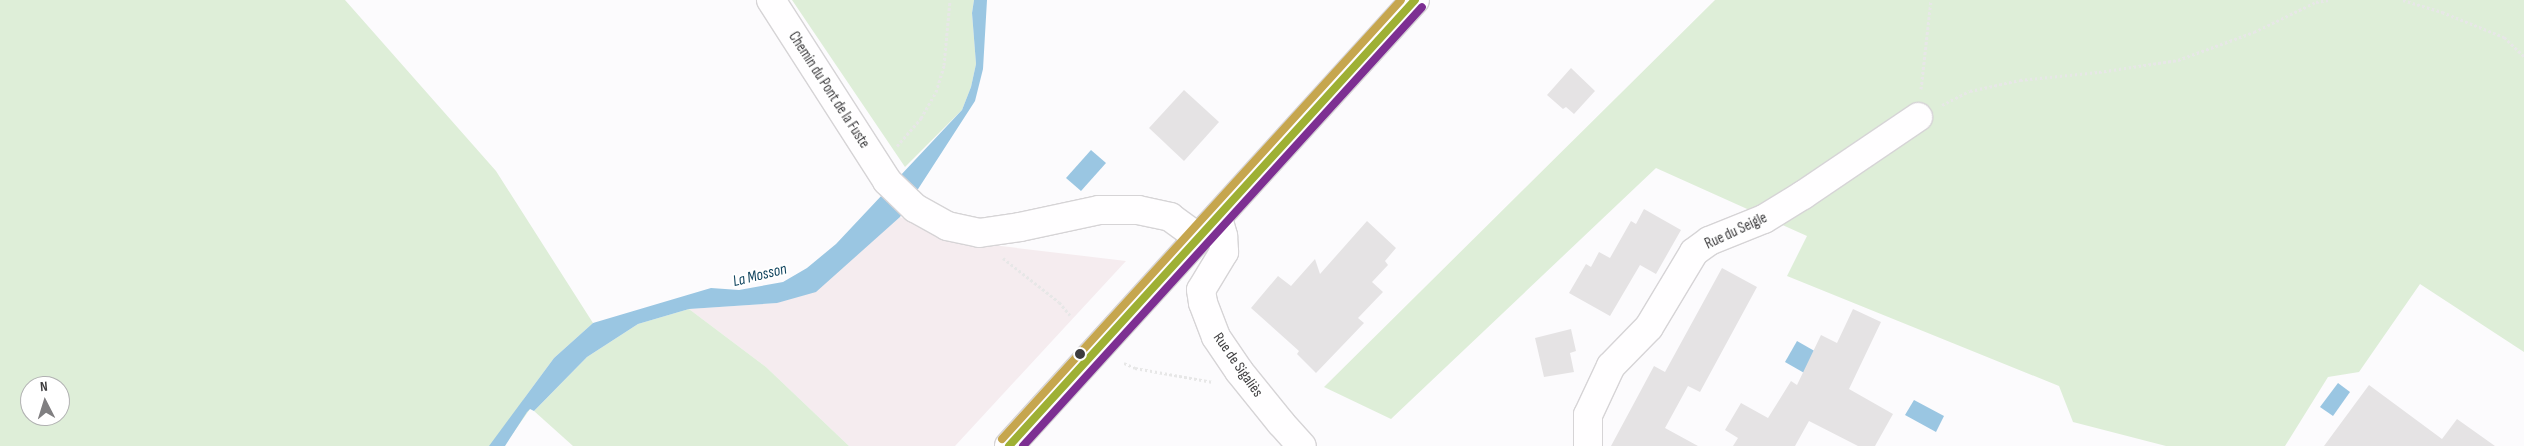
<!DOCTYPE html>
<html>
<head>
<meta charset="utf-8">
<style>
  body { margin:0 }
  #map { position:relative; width:2524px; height:446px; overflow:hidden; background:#fcfbfd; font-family:"Sofia Sans Condensed",sans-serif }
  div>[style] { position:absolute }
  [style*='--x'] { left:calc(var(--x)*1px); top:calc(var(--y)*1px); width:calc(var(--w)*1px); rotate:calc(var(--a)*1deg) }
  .industrial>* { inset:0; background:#f5ecef }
  .green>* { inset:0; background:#deeed8 }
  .water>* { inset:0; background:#9ac6e2 }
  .building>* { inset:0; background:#e5e3e4 }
  .path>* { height:3px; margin-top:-1.5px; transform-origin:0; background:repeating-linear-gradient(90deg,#e7e7e7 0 2.5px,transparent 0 5px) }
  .roads { filter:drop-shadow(1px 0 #d6d4d6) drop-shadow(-1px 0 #d6d4d6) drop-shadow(0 1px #d6d4d6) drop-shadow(0 -1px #d6d4d6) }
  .minor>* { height:28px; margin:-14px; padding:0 14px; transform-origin:14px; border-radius:14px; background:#fffeff }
  .primary>* { height:28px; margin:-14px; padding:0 14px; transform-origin:14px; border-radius:14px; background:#fffeff }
  .bus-1>* { height:8px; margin:-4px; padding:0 4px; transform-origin:4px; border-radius:4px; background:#9eb034 }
  .bus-2>* { height:8px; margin:-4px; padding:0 4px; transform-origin:4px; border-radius:4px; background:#7d2f92 }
  .bus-3>* { height:8px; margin:-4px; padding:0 4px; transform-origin:4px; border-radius:4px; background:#c6a64e }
  .dots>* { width:14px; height:14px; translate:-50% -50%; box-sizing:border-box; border:2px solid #fff; border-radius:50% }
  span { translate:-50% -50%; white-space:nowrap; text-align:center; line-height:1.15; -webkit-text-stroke:4px #fff; paint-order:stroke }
  .street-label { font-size:15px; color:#3d3c3e }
  .water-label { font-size:16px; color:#134660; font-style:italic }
  .north { position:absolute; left:20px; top:376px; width:50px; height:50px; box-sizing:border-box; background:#fff; border:1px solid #b1b1b2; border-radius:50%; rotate:355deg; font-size:14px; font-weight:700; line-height:20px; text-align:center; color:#3d3c3e }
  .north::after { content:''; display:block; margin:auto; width:18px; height:22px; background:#807f81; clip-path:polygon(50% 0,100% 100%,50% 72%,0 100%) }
</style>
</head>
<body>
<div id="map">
  <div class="industrial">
    <i style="clip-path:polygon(900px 217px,950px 240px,1126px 261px,955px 446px,849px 446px,766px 367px,689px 309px,777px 303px,873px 240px)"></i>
  </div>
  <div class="green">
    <i style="clip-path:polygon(evenodd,0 0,345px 0,496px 171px,593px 323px,554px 358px,523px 400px,530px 409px,504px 446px,0 446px,0 0,30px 386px,60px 386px,60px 416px,30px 416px,30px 386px)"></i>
    <i style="clip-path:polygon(792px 0,974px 0,972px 13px,976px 64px,971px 87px,962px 110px,905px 167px)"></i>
    <i style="clip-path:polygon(1715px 0,2524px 0,2524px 352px,2420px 284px,2359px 372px,2328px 377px,2285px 446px,2166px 446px,2073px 422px,2059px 386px,1787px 276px,1807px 236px,1656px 168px,1391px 419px,1324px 387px)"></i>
    <i style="clip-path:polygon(689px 309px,766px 367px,849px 446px,573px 446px,534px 411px,587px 357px,638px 324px)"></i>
  </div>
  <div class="water">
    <i style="clip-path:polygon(974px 0,987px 0,983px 69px,975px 101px,900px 217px,816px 292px,777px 303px,689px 309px,638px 324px,587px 357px,534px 411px,530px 409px,527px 412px,505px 446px,489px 446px,554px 358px,593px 323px,711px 288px,739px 290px,783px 282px,807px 268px,836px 244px,962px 110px,971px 87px,976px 64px,972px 13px)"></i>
    <i style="clip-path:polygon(1091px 150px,1106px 163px,1081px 191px,1066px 178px)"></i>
    <i style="clip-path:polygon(1797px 341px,1839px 365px,1827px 386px,1785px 362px)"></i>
    <i style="clip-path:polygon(2338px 383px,2350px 392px,2333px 416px,2320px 407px)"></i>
    <i style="clip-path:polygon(1914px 400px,1944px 416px,1936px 432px,1905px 415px)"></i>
  </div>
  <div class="building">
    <i style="clip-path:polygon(1571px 68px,1595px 91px,1574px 114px,1566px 107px,1563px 109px,1547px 95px)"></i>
    <i style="clip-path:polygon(1184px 90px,1219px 122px,1184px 161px,1149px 128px)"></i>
    <i style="clip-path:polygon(1644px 209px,1681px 230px,1656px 274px,1640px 265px,1610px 316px,1569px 293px,1586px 264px,1591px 267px,1599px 252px,1610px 258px,1631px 221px,1636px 224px)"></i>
    <i style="clip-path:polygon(1367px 221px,1396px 248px,1385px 261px,1388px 265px,1372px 282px,1383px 292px,1358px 318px,1364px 323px,1316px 373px,1297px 354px,1299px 351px,1251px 308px,1278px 276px,1291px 286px,1315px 259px,1320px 274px)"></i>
    <i style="clip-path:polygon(1722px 268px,1757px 287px,1700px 392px,1688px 386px,1665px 428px,1698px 446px,1611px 446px,1654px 366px,1665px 372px)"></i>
    <i style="clip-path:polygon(1853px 309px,1881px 322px,1849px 389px,1893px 414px,1875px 446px,1858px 446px,1809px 421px,1795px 446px,1733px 446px,1738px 438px,1725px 430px,1741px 403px,1768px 418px,1791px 381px,1797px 385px,1821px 335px,1837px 343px)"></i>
    <i style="clip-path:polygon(1571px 329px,1576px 351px,1570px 353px,1574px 372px,1544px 377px,1535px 338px)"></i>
    <i style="clip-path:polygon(2369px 385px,2442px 439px,2457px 419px,2495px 446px,2324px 446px)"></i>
  </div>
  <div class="path">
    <i style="--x:2403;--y:0;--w:41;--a:17.1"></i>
    <i style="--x:2442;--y:12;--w:67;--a:22"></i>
    <i style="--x:2504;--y:37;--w:28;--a:44"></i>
    <i style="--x:1921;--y:89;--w:90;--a:-83.6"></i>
    <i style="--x:1942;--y:105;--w:31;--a:-27"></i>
    <i style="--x:1970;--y:91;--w:51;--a:-12.4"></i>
    <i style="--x:2020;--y:80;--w:79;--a:-5.8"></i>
    <i style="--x:2099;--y:72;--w:80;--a:-8.6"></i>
    <i style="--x:2178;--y:60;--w:81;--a:-20.2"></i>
    <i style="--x:2254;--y:32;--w:69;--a:-25.8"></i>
    <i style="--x:2316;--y:2;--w:13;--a:-9"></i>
    <i style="--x:897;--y:146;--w:37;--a:-49"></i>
    <i style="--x:921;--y:118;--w:30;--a:-60"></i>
    <i style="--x:936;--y:92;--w:28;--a:-73"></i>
    <i style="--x:944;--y:65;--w:65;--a:-84.7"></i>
    <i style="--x:1003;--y:258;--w:71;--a:38.2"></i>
    <i style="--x:1059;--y:302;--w:17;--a:50"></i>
    <i style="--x:1124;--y:363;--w:12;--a:24"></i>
    <i style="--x:1135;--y:368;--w:79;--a:10.2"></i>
  </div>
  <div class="roads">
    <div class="minor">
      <i style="--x:771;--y:0;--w:215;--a:57.3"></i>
      <i style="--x:887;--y:181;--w:39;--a:44"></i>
      <i style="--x:915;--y:208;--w:37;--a:29"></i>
      <i style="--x:947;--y:226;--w:33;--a:12"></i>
      <i style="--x:979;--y:233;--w:41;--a:-8.3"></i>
      <i style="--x:1020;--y:227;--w:81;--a:-12.1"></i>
      <i style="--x:1099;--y:210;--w:39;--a:0"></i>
      <i style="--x:1138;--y:210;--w:33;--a:12"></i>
      <i style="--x:1170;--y:217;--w:34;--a:36"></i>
      <i style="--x:1218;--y:218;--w:19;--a:74"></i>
      <i style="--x:1223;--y:236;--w:16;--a:86"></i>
      <i style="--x:1224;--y:252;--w:44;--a:121.2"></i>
      <i style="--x:1201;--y:290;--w:13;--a:81"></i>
      <i style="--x:1203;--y:303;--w:36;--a:69"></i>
      <i style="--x:1216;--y:337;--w:41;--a:55.9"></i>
      <i style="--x:1239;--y:371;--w:67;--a:51.1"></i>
      <i style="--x:1281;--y:423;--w:31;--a:48"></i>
      <i style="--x:1588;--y:446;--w:31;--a:-90"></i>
      <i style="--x:1588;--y:415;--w:54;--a:-64.9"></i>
      <i style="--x:1611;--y:366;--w:54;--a:-45.7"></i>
      <i style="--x:1649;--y:327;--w:87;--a:-59"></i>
      <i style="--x:1694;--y:252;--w:19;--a:-36"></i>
      <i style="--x:1709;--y:241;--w:59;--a:-21.8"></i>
      <i style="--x:1764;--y:219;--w:46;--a:-31.6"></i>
      <i style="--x:1803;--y:195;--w:139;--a:-34.1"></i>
    </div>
    <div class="primary">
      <i style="--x:1009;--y:446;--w:603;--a:-47.69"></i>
    </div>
  </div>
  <div class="bus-1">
    <i style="--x:1009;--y:446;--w:603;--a:-47.69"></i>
  </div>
  <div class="bus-2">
    <i style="--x:1023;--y:446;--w:593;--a:-47.73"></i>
  </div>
  <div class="bus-3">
    <i style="--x:1002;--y:439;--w:593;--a:-47.73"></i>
  </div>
  <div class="dots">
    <i style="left:1080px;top:354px;background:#3d3c3e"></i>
  </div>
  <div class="street-label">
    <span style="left:829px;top:90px;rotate:57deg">Chemin du Pont de la Fuste</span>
    <span style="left:1736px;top:231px;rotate:-25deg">Rue du Seigle</span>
    <span style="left:1238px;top:365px;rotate:55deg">Rue de Sigaliès</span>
  </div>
  <div class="water-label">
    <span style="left:760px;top:276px;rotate:-14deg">La Mosson</span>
  </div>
  <div class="north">N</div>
</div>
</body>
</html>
